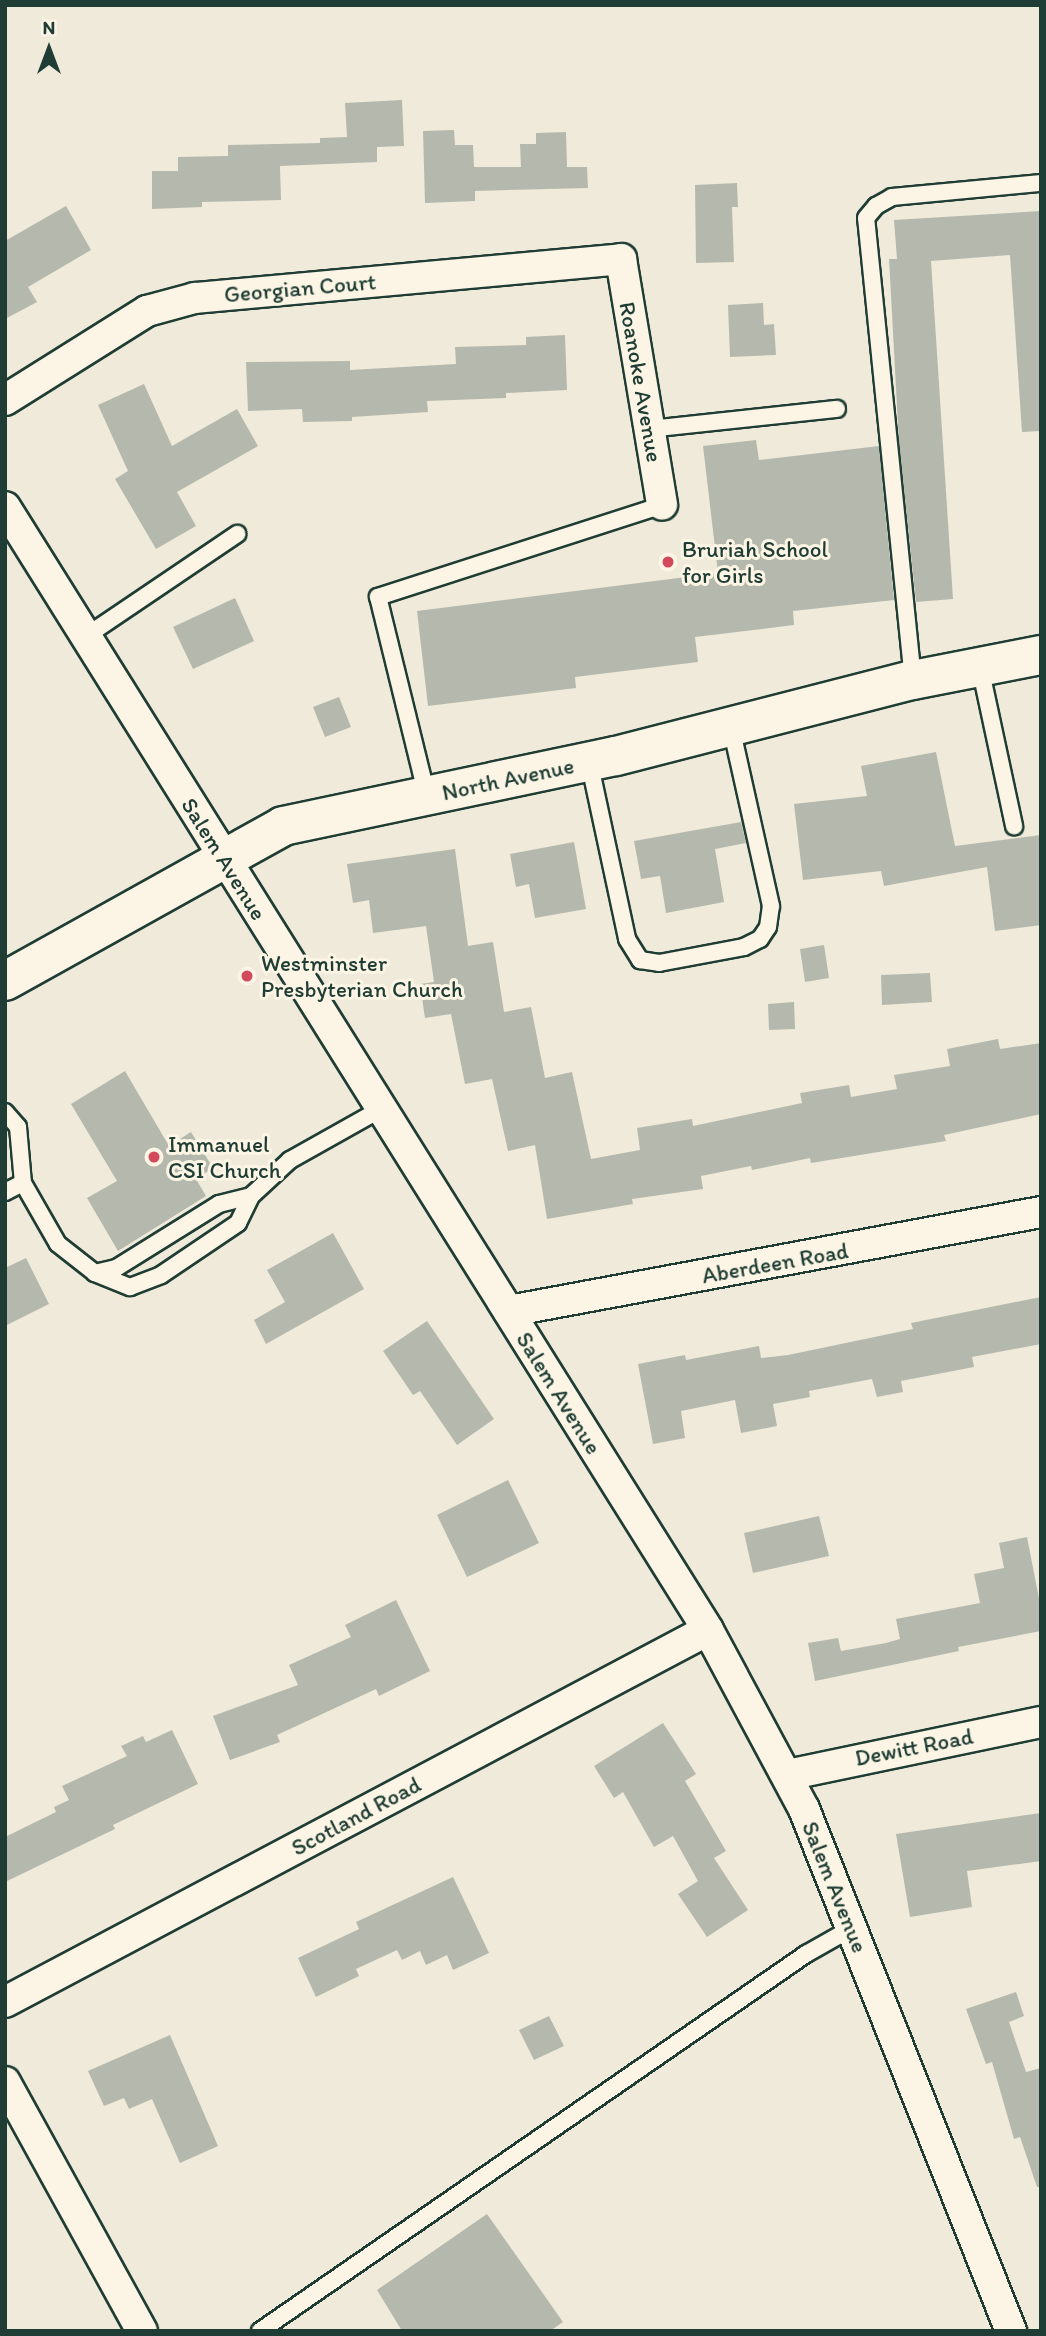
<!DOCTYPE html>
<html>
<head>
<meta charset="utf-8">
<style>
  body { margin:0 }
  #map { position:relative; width:1046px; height:2336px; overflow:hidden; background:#efeada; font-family:Itim,sans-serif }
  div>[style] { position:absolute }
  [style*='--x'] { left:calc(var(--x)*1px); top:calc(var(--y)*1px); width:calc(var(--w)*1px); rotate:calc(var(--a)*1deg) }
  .building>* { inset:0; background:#b5b9ad }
  .roads { filter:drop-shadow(2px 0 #1f3d34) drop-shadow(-2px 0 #1f3d34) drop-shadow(0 2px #1f3d34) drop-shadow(0 -2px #1f3d34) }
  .service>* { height:16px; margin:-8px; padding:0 8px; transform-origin:8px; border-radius:8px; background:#fcf5e5 }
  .minor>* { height:30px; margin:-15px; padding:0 15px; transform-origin:15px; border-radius:15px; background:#fcf5e5 }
  .secondary>* { height:38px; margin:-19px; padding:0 19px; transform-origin:19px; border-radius:19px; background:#fcf5e5 }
  .dots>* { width:19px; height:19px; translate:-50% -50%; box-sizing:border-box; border:4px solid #fcf5e5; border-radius:50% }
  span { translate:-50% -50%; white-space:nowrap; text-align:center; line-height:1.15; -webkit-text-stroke:6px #fcf5e5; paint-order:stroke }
  .street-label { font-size:23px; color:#1f3d34 }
  .poi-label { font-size:23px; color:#1f3d34 }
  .left { translate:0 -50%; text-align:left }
  .frame { position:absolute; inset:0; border:7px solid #1f3d34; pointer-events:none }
  .north { position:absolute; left:14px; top:14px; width:70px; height:70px; -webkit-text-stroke:5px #fcf5e5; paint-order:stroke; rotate:0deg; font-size:19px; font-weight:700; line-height:28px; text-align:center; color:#1f3d34 }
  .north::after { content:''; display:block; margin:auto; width:24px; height:32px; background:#1f3d34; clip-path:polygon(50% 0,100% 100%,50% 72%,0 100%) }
</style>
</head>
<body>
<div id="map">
  <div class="building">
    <i style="clip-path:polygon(402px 100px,404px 146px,377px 147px,377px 162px,280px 166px,281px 200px,202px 202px,202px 207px,152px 209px,152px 171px,178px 171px,178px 157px,228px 156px,228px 145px,320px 143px,320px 138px,347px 137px,345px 103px)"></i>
    <i style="clip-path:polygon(454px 130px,455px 145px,473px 145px,474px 167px,521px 167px,520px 144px,536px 144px,536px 133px,566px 132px,567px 167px,587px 167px,588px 188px,475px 191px,475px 201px,425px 203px,423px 131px)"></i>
    <i style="clip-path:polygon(737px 183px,738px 207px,732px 207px,734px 262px,696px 263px,695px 185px)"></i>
    <i style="clip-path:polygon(66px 206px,91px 250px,28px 287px,37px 302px,5px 319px,5px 241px)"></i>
    <i style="clip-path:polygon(1041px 211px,1041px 431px,1022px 432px,1010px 255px,931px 261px,953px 599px,916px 602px,899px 443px,889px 259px,897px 259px,894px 220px)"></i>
    <i style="clip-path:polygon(763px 303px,764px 325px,774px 324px,776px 355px,730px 357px,728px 305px)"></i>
    <i style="clip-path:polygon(565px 335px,567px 390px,506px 393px,506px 398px,427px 401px,428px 412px,352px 417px,352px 421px,303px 422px,302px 409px,248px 411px,246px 362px,350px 361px,350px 370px,456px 364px,455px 347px,526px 345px,526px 337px)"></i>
    <i style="clip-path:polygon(144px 384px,172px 446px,237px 409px,258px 446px,177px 492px,196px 526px,156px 549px,115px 479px,128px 471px,98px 405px)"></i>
    <i style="clip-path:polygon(756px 440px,759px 460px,879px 446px,894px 600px,793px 611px,794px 625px,695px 637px,698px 662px,575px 677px,576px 688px,428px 706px,417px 611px,718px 573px,703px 446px)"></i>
    <i style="clip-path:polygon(235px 598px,254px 641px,193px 669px,173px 627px)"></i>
    <i style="clip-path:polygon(339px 697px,351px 727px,325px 737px,313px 707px)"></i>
    <i style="clip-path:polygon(936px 752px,955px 846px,1041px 835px,1041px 925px,995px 931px,987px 867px,884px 886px,881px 871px,803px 880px,794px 804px,867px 796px,861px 766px)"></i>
    <i style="clip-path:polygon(741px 822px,746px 843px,715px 849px,724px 902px,666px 913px,660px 876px,641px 879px,634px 841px)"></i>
    <i style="clip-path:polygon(574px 842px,586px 909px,535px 918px,529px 884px,516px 887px,510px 854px)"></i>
    <i style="clip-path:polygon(455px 849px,468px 946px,493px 942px,504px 1012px,531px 1007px,545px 1078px,572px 1072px,591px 1159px,640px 1150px,637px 1128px,692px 1119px,693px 1126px,802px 1103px,800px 1093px,849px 1085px,851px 1097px,897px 1089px,894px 1075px,950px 1066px,947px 1049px,998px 1039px,1000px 1049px,1041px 1043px,1041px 1114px,944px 1135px,946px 1141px,811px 1163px,810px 1158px,752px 1170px,751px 1166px,701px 1176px,703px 1189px,632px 1199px,633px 1204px,547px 1219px,535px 1145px,508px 1151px,492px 1079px,465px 1084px,451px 1014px,425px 1018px,420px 984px,434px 982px,426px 926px,373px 933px,369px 900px,353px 903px,347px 864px)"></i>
    <i style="clip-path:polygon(824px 945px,829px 978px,805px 982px,800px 949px)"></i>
    <i style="clip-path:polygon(930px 973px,932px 1002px,882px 1005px,881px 975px)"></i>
    <i style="clip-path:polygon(794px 1002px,795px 1029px,769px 1030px,768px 1004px)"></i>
    <i style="clip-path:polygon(125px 1071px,169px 1146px,191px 1132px,213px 1168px,196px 1179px,206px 1196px,118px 1251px,87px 1198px,117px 1181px,71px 1104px)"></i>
    <i style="clip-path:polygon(333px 1233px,364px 1289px,266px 1344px,254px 1320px,285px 1302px,267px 1270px)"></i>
    <i style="clip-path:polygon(26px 1258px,49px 1304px,5px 1326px,5px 1268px)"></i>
    <i style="clip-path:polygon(1041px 1297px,1041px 1344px,972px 1357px,974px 1367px,901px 1381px,903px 1392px,877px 1397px,872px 1379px,809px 1391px,810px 1397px,773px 1404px,777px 1426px,741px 1433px,735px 1400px,681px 1411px,685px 1438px,653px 1444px,638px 1364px,685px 1355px,686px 1360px,759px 1346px,761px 1358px,788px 1355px,913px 1329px,911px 1323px)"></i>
    <i style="clip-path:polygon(427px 1321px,494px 1419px,457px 1445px,420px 1391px,413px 1395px,383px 1351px)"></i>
    <i style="clip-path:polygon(508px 1480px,539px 1543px,467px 1577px,437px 1515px)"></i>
    <i style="clip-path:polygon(819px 1516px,829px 1556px,753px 1573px,744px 1533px)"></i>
    <i style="clip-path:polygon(1027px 1537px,1041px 1609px,1041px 1631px,958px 1647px,959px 1651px,815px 1681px,808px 1643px,838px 1638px,841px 1651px,886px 1643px,900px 1639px,896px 1619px,980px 1603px,974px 1574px,1004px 1568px,999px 1543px)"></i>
    <i style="clip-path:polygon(396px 1600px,430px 1671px,379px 1696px,376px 1689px,277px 1735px,280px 1742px,230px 1760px,213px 1716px,298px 1685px,289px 1665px,351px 1637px,345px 1625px)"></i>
    <i style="clip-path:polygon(663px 1723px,696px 1774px,685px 1781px,726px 1851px,714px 1858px,748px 1910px,707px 1937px,678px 1894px,698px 1881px,673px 1836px,654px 1847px,623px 1792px,614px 1798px,594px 1766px)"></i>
    <i style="clip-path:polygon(172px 1730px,198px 1784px,113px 1825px,115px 1829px,5px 1882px,5px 1837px,56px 1812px,54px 1807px,69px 1800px,62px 1786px,127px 1756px,121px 1746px,143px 1736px,146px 1742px)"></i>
    <i style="clip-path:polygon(1041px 1813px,1041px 1861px,967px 1871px,972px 1907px,910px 1917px,896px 1834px)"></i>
    <i style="clip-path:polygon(453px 1877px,489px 1953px,453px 1970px,447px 1955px,426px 1965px,420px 1951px,402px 1960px,397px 1950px,356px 1969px,359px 1976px,316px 1997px,298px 1958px,359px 1929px,356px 1922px)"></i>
    <i style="clip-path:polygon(1016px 1992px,1024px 2016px,1009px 2022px,1026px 2072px,1041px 2068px,1041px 2187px,1037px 2187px,1020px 2137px,1014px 2139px,992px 2062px,986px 2064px,966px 2009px)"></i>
    <i style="clip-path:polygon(549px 2016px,564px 2046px,534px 2060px,519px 2030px)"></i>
    <i style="clip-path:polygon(170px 2035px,218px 2146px,180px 2163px,152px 2099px,129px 2109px,124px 2098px,104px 2106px,88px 2071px)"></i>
    <i style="clip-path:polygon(487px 2214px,563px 2322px,550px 2331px,402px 2331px,377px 2290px)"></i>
  </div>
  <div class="roads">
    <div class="service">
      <i style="--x:649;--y:429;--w:189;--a:-6.1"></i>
      <i style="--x:85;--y:637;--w:184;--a:-34.1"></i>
      <i style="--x:980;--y:667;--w:163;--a:77.9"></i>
      <i style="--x:913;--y:680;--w:464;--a:-95.8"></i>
      <i style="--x:866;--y:218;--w:16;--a:-50"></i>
      <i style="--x:876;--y:206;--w:18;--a:-29"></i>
      <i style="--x:892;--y:197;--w:150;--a:-5.4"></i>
      <i style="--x:589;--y:761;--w:182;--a:77.9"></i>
      <i style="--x:627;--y:939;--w:25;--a:58"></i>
      <i style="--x:640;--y:960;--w:19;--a:9"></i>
      <i style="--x:659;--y:963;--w:86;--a:-10.7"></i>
      <i style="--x:744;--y:947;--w:18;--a:-27"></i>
      <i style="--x:760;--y:939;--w:14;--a:-56"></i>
      <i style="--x:768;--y:927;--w:21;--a:-82"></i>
      <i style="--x:771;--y:906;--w:183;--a:-102.6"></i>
      <i style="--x:427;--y:796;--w:205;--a:-103.8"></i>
      <i style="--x:378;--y:597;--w:299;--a:-17.9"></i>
      <i style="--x:5;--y:1112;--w:20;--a:49"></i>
      <i style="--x:18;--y:1127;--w:56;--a:84.9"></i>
      <i style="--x:5;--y:1192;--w:20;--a:-27"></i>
      <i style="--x:23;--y:1183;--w:70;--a:60.2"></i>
      <i style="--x:58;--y:1244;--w:47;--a:38.1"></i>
      <i style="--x:251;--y:1196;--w:33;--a:166"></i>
      <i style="--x:219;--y:1204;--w:121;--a:148.1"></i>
      <i style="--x:116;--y:1268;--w:22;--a:167"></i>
      <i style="--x:95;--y:1273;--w:38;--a:22"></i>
      <i style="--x:130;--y:1287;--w:33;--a:-21"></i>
      <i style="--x:161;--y:1275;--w:93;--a:-34"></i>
      <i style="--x:238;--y:1223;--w:30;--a:-64"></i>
      <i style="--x:251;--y:1196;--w:53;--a:-42.7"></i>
      <i style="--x:290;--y:1160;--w:104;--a:-29.3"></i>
      <i style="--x:260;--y:2331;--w:664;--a:-34.62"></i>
      <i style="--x:806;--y:1954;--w:53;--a:-29.5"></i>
    </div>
    <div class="minor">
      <i style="--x:5;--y:400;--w:168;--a:-32.1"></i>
      <i style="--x:147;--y:311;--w:50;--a:-15.2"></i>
      <i style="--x:195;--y:298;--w:428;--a:-5.2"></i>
      <i style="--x:621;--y:259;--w:249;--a:80.5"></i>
      <i style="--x:5;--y:507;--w:1325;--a:57.95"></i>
      <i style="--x:708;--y:1630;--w:203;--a:61.8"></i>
      <i style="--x:804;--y:1809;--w:562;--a:68.37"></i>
      <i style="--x:509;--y:1311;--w:541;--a:-10.54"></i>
      <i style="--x:787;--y:1775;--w:259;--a:-11.8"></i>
      <i style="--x:5;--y:2002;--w:795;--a:-27.89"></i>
      <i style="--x:5;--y:2082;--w:284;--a:61.2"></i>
    </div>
    <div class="secondary">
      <i style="--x:5;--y:981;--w:318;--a:-29.1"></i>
      <i style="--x:283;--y:826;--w:340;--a:-11.9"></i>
      <i style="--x:616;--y:756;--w:307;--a:-14.4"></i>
      <i style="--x:913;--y:680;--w:130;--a:-11.1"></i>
    </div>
  </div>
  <div class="dots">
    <i style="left:668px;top:562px;background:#d1495b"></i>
    <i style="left:247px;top:976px;background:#d1495b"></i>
    <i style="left:154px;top:1157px;background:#d1495b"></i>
  </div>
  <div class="street-label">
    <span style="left:300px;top:288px;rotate:-5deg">Georgian Court</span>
    <span style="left:641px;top:382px;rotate:80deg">Roanoke Avenue</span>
    <span style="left:508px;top:779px;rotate:-12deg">North Avenue</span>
    <span style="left:224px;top:859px;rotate:58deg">Salem Avenue</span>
    <span style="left:775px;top:1263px;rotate:-10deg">Aberdeen Road</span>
    <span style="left:559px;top:1393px;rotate:58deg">Salem Avenue</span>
    <span style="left:914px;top:1747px;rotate:-11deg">Dewitt Road</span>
    <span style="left:356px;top:1816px;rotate:-28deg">Scotland Road</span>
    <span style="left:835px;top:1887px;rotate:68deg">Salem Avenue</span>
  </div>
  <div class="poi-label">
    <span class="left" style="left:682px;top:562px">Bruriah School<br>for Girls</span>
    <span class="left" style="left:261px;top:976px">Westminster<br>Presbyterian Church</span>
    <span class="left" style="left:168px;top:1157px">Immanuel<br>CSI Church</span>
  </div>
  <div class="frame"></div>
  <div class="north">N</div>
</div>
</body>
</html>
